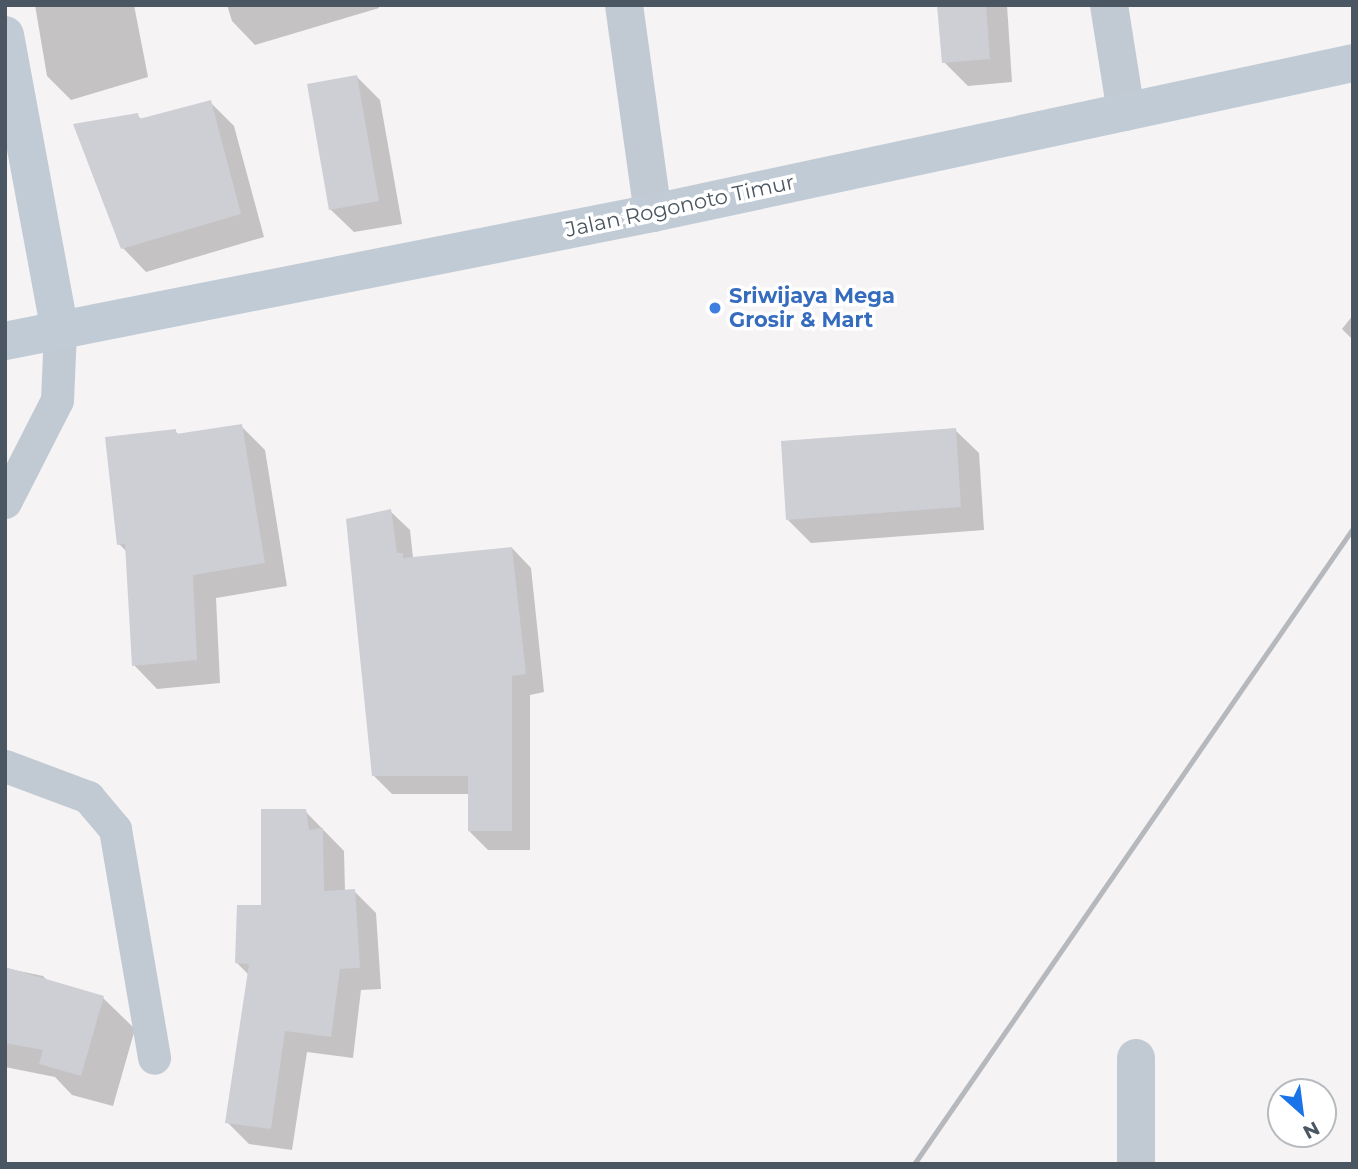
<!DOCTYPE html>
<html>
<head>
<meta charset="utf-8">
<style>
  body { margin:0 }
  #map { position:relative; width:1358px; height:1169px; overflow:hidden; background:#f5f3f3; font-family:Montserrat,sans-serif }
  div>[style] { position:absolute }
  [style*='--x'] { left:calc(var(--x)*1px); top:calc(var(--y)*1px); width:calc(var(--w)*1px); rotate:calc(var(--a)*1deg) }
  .shadow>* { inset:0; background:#0003 }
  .building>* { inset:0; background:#cdcfd5 }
  .lane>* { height:33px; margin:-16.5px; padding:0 16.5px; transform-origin:16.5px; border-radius:16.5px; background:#c1cad2 }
  .street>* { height:38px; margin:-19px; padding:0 19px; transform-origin:19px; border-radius:19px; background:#c1cad2 }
  .secondary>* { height:38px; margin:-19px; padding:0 19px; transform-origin:19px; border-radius:19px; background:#c1cbd6 }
  .rail>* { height:5px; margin:-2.5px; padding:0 2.5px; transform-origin:2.5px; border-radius:2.5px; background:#b5b8bd }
  .dots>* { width:19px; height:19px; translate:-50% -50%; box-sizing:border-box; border:4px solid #fff; border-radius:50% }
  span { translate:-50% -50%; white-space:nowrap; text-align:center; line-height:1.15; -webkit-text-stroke:7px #fff; paint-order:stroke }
  .street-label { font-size:21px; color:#4a5661 }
  .shop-label { font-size:21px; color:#366cbe; font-weight:700 }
  .left { translate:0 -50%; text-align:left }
  .frame { position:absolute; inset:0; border:7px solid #4a5661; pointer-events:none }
  .north { position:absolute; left:1267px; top:1078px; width:70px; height:70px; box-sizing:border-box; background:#fff; border:2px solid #b7bbc0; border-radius:50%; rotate:152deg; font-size:19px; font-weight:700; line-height:28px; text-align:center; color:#4a5661 }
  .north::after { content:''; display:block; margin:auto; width:24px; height:32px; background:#1a73e8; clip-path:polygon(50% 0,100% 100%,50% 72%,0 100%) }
</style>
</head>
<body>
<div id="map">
  <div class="shadow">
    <i style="clip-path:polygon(35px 5px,134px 5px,148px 77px,71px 100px,47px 76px)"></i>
    <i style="clip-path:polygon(227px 5px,378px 5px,379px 8px,255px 45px,232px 21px)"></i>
    <i style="clip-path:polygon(939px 5px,1007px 5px,1012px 82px,968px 86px,944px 62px)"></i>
    <i style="clip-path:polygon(357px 77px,380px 100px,402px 224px,354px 232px,330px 209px)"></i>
    <i style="clip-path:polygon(210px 102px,234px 126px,264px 237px,146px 272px,123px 248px,137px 115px,142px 120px)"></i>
    <i style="clip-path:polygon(1353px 315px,1353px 340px,1342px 329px)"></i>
    <i style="clip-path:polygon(241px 426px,265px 450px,287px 586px,216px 598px,220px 683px,157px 689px,134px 665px,127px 552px,119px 544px,175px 431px,180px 436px)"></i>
    <i style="clip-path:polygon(955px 430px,979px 453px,984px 530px,811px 543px,788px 520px)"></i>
    <i style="clip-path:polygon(390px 511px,410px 530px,413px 558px,512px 548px,531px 568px,544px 692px,530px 695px,530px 850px,488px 850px,469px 831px,469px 794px,392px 794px,373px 775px)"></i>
    <i style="clip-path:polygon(305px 811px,344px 851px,345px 892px,354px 891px,376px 913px,381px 989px,361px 990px,353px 1058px,307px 1052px,292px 1150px,249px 1144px,227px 1122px,249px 975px,237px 963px)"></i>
    <i style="clip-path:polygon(5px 968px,43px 976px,49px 982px,103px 998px,135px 1029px,113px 1106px,72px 1095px,55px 1077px,5px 1067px)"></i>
  </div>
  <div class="building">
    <i style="clip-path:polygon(937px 5px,986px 5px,990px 59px,942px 63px)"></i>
    <i style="clip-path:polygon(357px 75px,379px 201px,329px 210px,307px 84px)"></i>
    <i style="clip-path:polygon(211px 100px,241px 214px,121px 249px,73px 124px,138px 113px,139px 119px)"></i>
    <i style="clip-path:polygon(242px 424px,265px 563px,193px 575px,197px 660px,132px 666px,125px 544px,117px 545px,105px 437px,176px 429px,176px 434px)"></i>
    <i style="clip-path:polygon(956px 428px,961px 507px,786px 520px,781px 441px)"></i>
    <i style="clip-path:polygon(391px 509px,397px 553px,403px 553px,403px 558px,512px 547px,526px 674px,512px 676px,512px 831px,468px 831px,468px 776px,372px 776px,346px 519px)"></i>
    <i style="clip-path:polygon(261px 809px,306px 809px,309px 830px,323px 828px,324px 891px,355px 889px,360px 968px,340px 969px,331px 1037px,285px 1031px,271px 1129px,225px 1123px,249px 964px,235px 963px,237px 905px,261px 905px)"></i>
    <i style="clip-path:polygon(5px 967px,104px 996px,81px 1076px,39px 1064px,43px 1050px,5px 1043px)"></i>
  </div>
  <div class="lane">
    <i style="--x:5;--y:502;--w:114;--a:-63"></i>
    <i style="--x:57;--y:400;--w:69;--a:-87.5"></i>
    <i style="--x:5;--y:766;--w:89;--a:20.5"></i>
    <i style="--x:88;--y:797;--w:42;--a:49.8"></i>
    <i style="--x:115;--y:829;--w:232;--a:80.3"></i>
  </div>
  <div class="street">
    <i style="--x:624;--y:5;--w:210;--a:82.1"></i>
    <i style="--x:1109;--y:5;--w:108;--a:81"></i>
    <i style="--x:1136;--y:1164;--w:106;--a:-90"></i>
  </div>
  <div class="secondary">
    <i style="--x:5;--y:35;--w:301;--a:79.5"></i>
    <i style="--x:5;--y:341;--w:661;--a:-11.17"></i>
    <i style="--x:653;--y:213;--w:716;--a:-12.09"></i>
  </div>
  <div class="rail">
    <i style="--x:914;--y:1164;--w:773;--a:-55.38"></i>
  </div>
  <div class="dots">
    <i style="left:715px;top:308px;background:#3f7fe0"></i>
  </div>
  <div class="street-label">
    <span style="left:680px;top:206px;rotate:-12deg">Jalan Rogonoto Timur</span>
  </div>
  <div class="shop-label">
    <span class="left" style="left:729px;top:308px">Sriwijaya Mega<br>Grosir &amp; Mart</span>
  </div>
  <div class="frame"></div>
  <div class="north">N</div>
</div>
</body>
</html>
